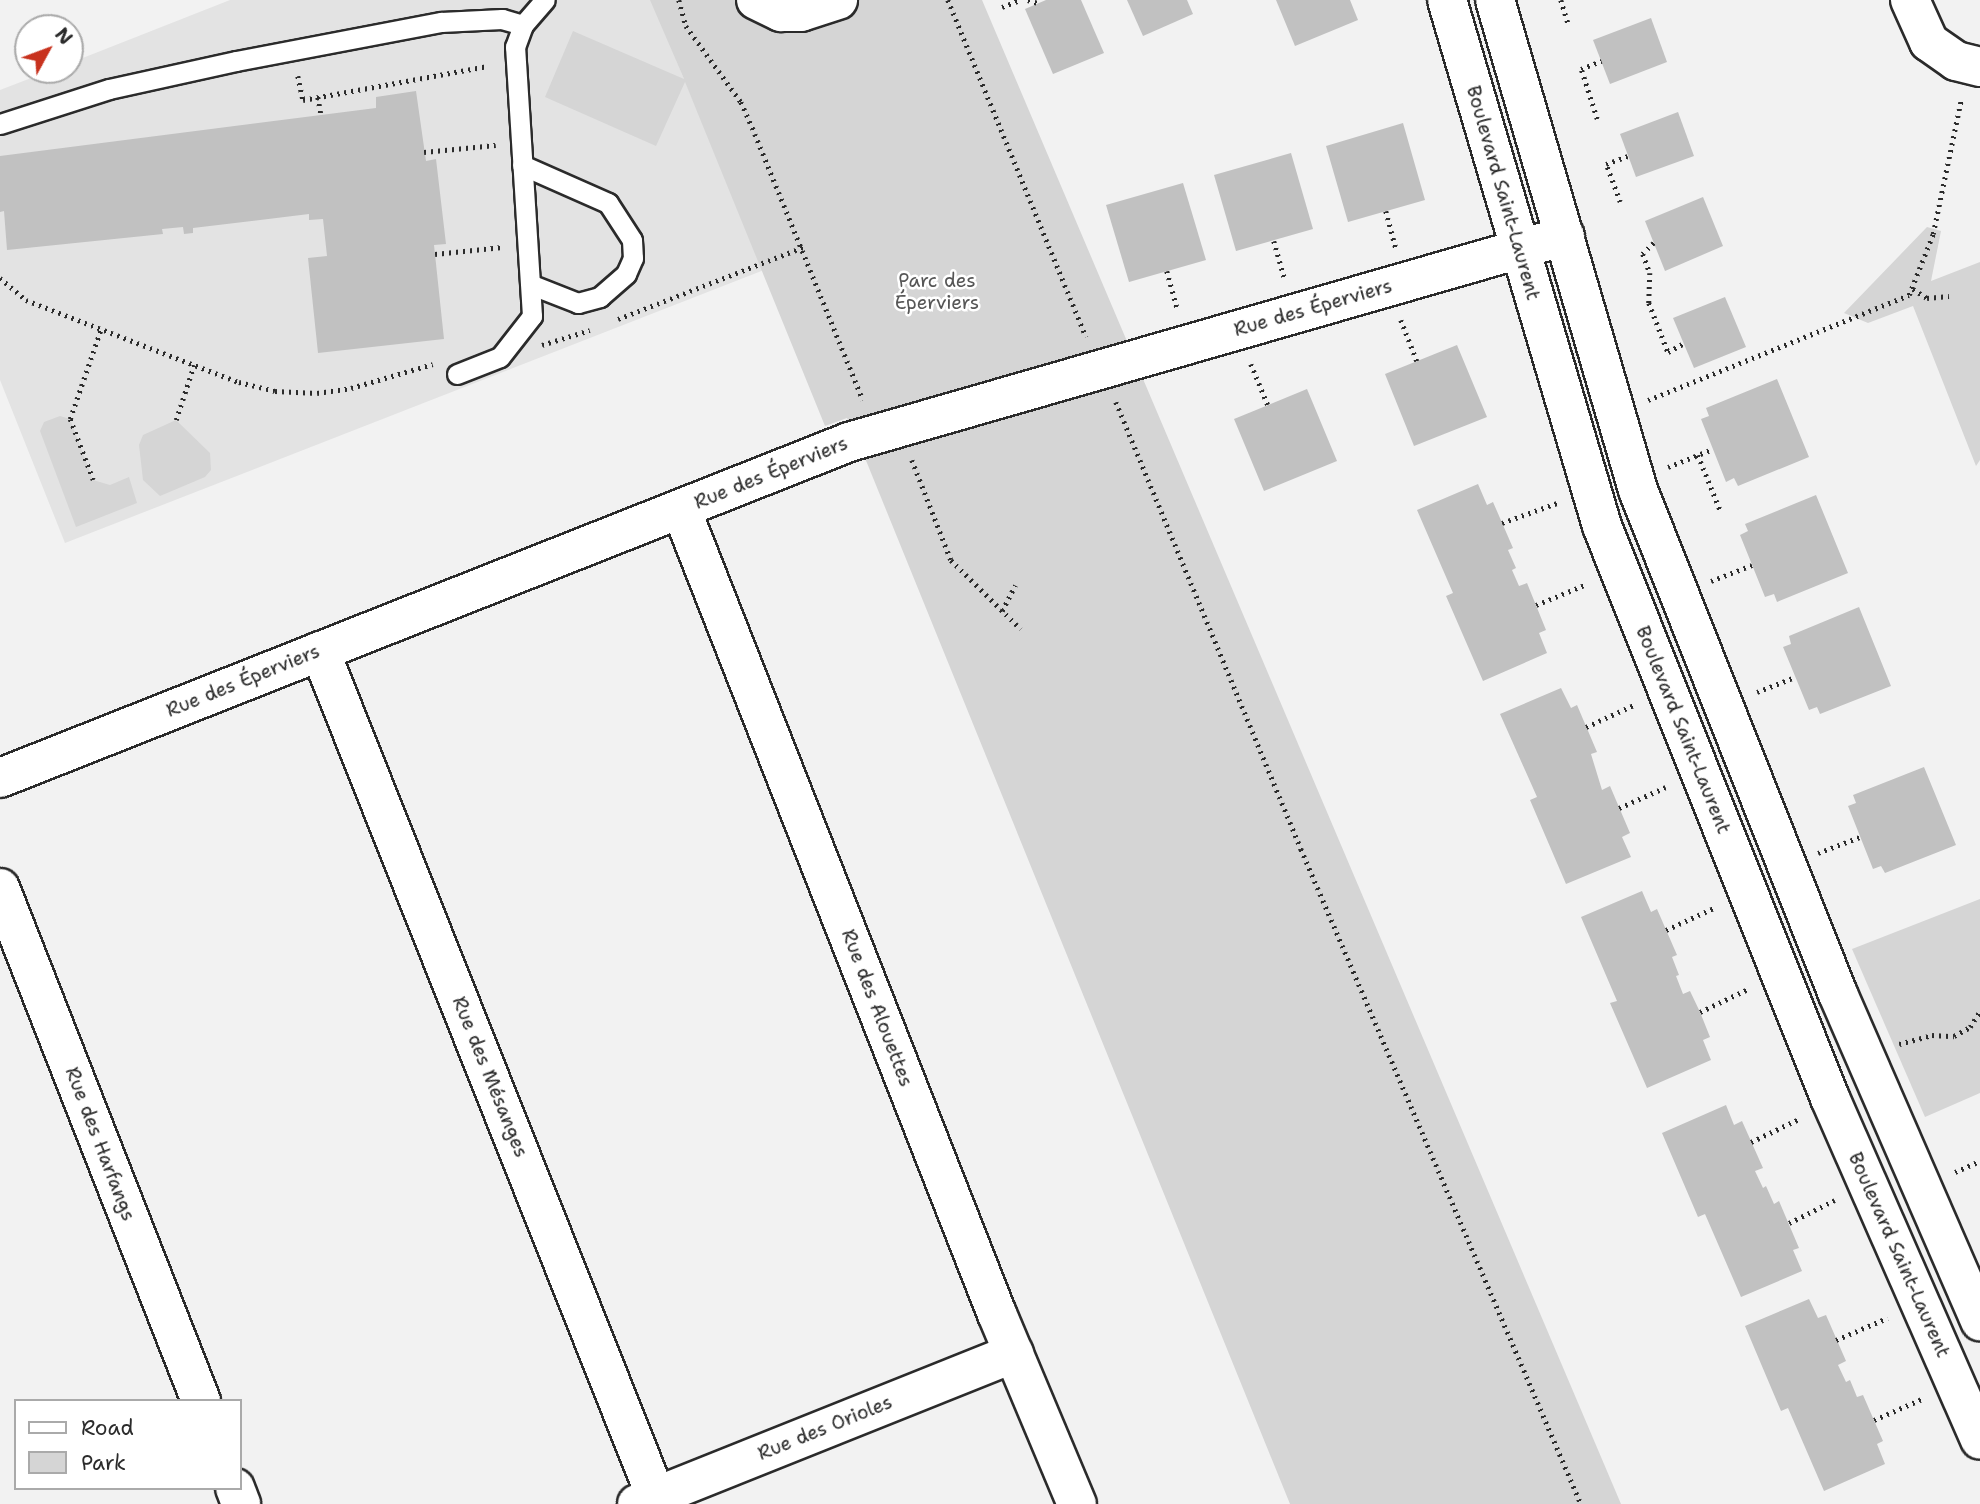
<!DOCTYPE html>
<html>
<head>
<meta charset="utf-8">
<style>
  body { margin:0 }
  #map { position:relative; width:1980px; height:1504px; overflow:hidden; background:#f2f2f2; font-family:"Shantell Sans",sans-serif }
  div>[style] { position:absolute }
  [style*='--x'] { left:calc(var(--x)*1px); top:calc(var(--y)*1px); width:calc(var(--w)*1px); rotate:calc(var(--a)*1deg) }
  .built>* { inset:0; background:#e3e3e3 }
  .green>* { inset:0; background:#d5d5d5 }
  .building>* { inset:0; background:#c1c1c1 }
  .path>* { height:4.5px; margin-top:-2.25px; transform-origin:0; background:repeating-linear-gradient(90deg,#2b2b2b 0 2px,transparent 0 7px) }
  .roads { filter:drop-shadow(2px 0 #2b2b2b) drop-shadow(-2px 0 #2b2b2b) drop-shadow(0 2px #2b2b2b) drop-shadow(0 -2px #2b2b2b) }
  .lane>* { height:19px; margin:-9.5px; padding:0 9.5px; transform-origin:9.5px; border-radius:9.5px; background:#fff }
  .street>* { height:38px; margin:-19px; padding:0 19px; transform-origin:19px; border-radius:19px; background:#fff }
  .secondary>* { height:38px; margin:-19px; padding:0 19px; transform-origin:19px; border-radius:19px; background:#fff }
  span { translate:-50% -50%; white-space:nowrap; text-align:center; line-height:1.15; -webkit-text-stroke:5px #fff; paint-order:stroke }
  .street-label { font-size:19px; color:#2b2b2b }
  .park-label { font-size:19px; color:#565656 }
  .legend { position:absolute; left:14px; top:1399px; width:228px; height:91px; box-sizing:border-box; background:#fff; border:2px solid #aaa; margin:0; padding:9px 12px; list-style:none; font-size:21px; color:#2b2b2b }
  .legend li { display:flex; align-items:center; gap:14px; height:35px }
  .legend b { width:35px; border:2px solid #aaa }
  .north { position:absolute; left:14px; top:14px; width:70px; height:70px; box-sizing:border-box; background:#fff; border:2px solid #aaa; border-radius:50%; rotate:49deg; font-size:19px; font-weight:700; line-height:28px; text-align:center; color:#2b2b2b }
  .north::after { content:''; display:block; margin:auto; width:24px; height:32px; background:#c8321e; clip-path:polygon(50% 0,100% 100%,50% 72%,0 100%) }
</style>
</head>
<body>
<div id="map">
  <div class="built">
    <i style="clip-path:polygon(230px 0,651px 0,764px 270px,65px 543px,0 380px,0 90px,52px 70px,70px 70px,70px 63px)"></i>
  </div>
  <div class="green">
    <i style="clip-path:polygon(650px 0,982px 0,1621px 1504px,1290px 1504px,867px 463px,847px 418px,825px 426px,685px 82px,656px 146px,545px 97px,573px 31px,684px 79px)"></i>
    <i style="clip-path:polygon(1927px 227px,1941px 231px,1931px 281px,1980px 262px,1980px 460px,1976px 466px,1913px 306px,1868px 323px,1844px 313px)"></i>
    <i style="clip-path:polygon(60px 416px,70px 419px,93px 480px,110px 485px,129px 477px,137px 503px,76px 527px,40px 431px,44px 422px)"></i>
    <i style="clip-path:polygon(176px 420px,210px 453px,211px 470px,205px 477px,160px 496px,143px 480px,139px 445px,143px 435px)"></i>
    <i style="clip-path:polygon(1980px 899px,1980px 1093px,1925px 1117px,1852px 949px)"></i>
  </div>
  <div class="building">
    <i style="clip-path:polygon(1046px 0,1081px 0,1104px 53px,1053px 74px,1025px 9px)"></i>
    <i style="clip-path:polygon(1127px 0,1187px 0,1193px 14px,1143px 36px)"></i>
    <i style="clip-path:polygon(1276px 0,1350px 0,1358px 20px,1295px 46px)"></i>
    <i style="clip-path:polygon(1651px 18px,1667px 62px,1610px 84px,1593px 40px)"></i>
    <i style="clip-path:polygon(416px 91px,426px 161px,436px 159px,446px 244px,434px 245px,444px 339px,318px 353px,308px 258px,327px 256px,323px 219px,309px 220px,309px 214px,193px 228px,193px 233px,184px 234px,183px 227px,162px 229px,163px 234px,7px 250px,4px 211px,0 212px,0 156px,376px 108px,376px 97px)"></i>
    <i style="clip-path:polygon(1678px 112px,1694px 156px,1636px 177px,1620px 134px)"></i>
    <i style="clip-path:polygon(1403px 123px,1425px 200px,1348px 222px,1326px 146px)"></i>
    <i style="clip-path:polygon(1291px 153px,1313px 229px,1236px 251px,1214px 175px)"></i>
    <i style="clip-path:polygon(1183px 183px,1206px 260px,1129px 282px,1106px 205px)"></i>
    <i style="clip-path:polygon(1703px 197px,1723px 246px,1665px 271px,1645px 221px)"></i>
    <i style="clip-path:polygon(1725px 297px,1746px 347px,1694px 368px,1673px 318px)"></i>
    <i style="clip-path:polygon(1457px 345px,1487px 417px,1414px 446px,1385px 374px)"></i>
    <i style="clip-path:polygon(1777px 379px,1809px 457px,1738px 486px,1734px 478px,1726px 482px,1701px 419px,1709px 416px,1706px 408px)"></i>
    <i style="clip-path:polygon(1307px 389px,1337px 461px,1264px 491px,1234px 419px)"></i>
    <i style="clip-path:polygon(1478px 484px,1487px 505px,1493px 502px,1513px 548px,1508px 550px,1516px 568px,1512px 570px,1519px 586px,1527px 583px,1546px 630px,1539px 633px,1547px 653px,1483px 681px,1446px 596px,1453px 593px,1417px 510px)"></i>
    <i style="clip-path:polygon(1816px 495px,1848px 573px,1777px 602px,1774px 594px,1765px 597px,1740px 535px,1748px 531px,1745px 524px)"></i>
    <i style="clip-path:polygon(1859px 607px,1891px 686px,1820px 714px,1817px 707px,1809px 710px,1783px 647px,1791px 644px,1789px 636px)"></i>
    <i style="clip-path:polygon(1561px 688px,1571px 708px,1577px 705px,1597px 752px,1591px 754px,1602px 790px,1610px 786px,1630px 833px,1622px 837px,1631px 857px,1566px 884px,1530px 800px,1537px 797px,1500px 714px)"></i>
    <i style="clip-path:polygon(1924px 767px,1956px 845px,1885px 873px,1881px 866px,1873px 869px,1848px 806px,1856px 803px,1853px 795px)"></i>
    <i style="clip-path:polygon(1642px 891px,1651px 912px,1657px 909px,1677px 955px,1672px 957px,1679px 975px,1676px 976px,1683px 994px,1690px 991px,1700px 1012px,1710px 1037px,1703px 1040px,1711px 1060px,1647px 1088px,1610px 1003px,1617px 1001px,1581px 917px)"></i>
    <i style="clip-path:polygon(1726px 1105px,1734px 1125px,1742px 1121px,1763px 1168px,1755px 1171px,1763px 1188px,1766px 1186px,1774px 1204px,1779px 1201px,1799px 1248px,1793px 1250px,1802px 1271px,1741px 1297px,1705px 1214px,1698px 1217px,1662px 1133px)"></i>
    <i style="clip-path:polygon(1809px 1299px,1818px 1318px,1826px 1315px,1846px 1361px,1838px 1365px,1846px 1382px,1850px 1380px,1857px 1397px,1863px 1395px,1883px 1441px,1877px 1444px,1885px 1464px,1824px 1491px,1788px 1408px,1781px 1411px,1745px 1326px)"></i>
  </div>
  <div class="path">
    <i style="--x:679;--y:0;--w:27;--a:75"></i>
    <i style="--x:686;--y:26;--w:94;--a:54.1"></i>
    <i style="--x:741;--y:102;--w:35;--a:66"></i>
    <i style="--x:755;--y:134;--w:287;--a:67.9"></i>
    <i style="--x:948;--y:0;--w:364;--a:67.7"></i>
    <i style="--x:1028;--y:0;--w:10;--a:17"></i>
    <i style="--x:1561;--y:0;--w:27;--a:73"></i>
    <i style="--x:1002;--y:7;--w:19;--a:-21"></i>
    <i style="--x:298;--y:76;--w:25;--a:78"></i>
    <i style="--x:303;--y:100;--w:188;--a:-10.4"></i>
    <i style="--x:318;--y:97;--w:17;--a:80"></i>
    <i style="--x:1597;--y:119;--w:52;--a:-107.7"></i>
    <i style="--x:1581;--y:69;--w:22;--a:-22"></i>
    <i style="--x:424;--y:152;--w:72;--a:-5.6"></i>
    <i style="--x:1620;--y:202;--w:40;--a:-110.2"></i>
    <i style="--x:1606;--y:164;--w:23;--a:-20"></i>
    <i style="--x:1386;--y:211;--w:38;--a:75"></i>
    <i style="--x:1274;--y:241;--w:41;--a:74.2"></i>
    <i style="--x:1654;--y:243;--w:16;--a:135"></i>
    <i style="--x:1643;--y:254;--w:20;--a:70"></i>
    <i style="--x:1650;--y:273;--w:30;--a:92"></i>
    <i style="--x:1649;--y:303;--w:53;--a:68.8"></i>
    <i style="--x:1668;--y:352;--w:18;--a:-29"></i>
    <i style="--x:435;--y:254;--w:68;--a:-5.9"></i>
    <i style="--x:1167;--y:271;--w:41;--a:74.6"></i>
    <i style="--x:0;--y:278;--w:34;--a:40"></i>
    <i style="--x:26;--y:300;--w:228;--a:21.1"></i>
    <i style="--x:239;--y:382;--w:37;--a:14"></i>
    <i style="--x:275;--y:391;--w:42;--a:2.7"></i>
    <i style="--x:317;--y:393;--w:34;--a:-8"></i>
    <i style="--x:351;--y:388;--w:85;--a:-16.3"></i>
    <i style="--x:1913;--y:289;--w:17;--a:33"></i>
    <i style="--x:1927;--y:298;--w:22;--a:-5"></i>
    <i style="--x:618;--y:319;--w:199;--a:-21.2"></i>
    <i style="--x:1401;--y:320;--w:44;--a:68.7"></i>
    <i style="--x:542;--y:345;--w:50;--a:-17.4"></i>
    <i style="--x:1251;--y:364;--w:44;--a:67.5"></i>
    <i style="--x:1648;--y:400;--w:281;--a:-21.9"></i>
    <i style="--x:1909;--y:295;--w:66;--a:-68.5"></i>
    <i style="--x:1933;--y:234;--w:137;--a:-78.2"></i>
    <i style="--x:1116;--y:402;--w:484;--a:67.5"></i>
    <i style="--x:1301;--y:849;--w:712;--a:66.85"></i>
    <i style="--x:176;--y:420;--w:58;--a:-71.9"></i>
    <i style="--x:1698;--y:455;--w:61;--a:68"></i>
    <i style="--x:912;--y:460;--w:107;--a:68.7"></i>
    <i style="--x:951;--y:560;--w:98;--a:44.6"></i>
    <i style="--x:1668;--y:467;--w:48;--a:-21.8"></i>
    <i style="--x:93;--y:480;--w:65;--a:-110.7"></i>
    <i style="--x:70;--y:419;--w:95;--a:-71"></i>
    <i style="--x:1502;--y:523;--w:59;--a:-20"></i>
    <i style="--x:1711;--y:581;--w:44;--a:-21.3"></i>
    <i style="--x:1536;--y:605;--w:55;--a:-22.4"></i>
    <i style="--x:1002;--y:611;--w:29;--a:-63"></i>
    <i style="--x:1757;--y:692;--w:41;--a:-21.5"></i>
    <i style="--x:1586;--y:727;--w:55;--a:-24.7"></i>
    <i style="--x:1619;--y:808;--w:51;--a:-24.1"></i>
    <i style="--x:1818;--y:853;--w:45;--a:-20.9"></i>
    <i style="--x:1666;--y:930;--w:55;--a:-24.7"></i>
    <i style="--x:1700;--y:1012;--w:55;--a:-25.6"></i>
    <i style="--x:1899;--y:1044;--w:34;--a:-15"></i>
    <i style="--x:1932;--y:1035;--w:22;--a:3"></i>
    <i style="--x:1954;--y:1036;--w:18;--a:-29"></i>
    <i style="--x:1970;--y:1027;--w:19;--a:-58"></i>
    <i style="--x:1751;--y:1142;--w:55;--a:-25.6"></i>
    <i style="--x:1955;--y:1172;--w:27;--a:-24"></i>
    <i style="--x:1789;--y:1223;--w:51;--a:-26.6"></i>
    <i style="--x:1836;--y:1340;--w:56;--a:-23.3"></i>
    <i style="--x:1874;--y:1420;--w:55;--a:-23.7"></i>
  </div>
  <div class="roads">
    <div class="lane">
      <i style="--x:0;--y:124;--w:114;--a:-17.8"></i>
      <i style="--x:109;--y:89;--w:130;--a:-12.4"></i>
      <i style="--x:236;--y:61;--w:209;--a:-10.8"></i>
      <i style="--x:441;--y:22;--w:61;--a:-2.8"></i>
      <i style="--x:502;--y:19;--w:22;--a:16"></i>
      <i style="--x:522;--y:165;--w:94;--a:23.8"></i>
      <i style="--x:608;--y:203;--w:44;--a:57"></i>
      <i style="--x:632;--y:240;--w:18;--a:87"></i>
      <i style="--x:633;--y:258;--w:17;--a:114"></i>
      <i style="--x:626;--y:274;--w:35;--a:139"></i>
      <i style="--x:600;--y:297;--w:23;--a:165"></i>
      <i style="--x:578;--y:303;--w:49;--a:-158.6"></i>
      <i style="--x:457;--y:374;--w:46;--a:-21.6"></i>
      <i style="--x:500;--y:357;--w:52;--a:-52"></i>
      <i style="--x:532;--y:316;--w:270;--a:-93.6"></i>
      <i style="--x:515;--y:47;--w:23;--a:-70"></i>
      <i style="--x:523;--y:25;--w:33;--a:-49"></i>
    </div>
    <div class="street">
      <i style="--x:756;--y:0;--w:28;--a:26"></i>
      <i style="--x:781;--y:12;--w:20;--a:0"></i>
      <i style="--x:801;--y:12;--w:39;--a:-18"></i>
      <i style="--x:1910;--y:0;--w:46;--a:65.7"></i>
      <i style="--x:1929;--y:42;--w:33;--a:35"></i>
      <i style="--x:1956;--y:61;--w:25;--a:14"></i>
      <i style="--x:681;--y:509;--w:865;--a:68.57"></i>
      <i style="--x:997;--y:1314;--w:206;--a:67.2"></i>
      <i style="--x:320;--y:651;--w:918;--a:68.33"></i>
      <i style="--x:0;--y:778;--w:913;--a:-21.59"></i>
      <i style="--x:849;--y:442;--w:745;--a:-16.05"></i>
      <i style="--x:0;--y:888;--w:551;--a:68.6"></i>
      <i style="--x:235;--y:1488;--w:17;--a:69"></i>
      <i style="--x:637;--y:1504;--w:406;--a:-21.8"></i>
    </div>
    <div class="secondary">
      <i style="--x:1447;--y:0;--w:548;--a:73.58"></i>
      <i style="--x:1602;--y:526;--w:616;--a:68.27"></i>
      <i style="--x:1830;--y:1098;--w:373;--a:66.3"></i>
      <i style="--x:1495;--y:0;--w:510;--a:73.73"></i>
      <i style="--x:1638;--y:490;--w:542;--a:68.36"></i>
      <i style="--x:1838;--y:994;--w:357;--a:66.5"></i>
    </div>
  </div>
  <div class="street-label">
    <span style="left:1503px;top:193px;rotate:74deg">Boulevard Saint-Laurent</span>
    <span style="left:1313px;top:308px;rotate:-16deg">Rue des Éperviers</span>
    <span style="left:771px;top:473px;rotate:-22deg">Rue des Éperviers</span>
    <span style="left:243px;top:681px;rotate:-22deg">Rue des Éperviers</span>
    <span style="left:1683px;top:730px;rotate:68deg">Boulevard Saint-Laurent</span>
    <span style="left:877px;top:1008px;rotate:69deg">Rue des Alouettes</span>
    <span style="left:490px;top:1077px;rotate:68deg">Rue des Mésanges</span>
    <span style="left:100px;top:1144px;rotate:69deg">Rue des Harfangs</span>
    <span style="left:1899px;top:1255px;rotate:66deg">Boulevard Saint-Laurent</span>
    <span style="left:825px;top:1428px;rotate:-22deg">Rue des Orioles</span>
  </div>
  <div class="park-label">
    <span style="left:937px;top:292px">Parc des<br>Éperviers</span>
  </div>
  <ul class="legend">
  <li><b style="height:9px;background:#fff"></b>Road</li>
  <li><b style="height:19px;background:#d5d5d5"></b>Park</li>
  </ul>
  <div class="north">N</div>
</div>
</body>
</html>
